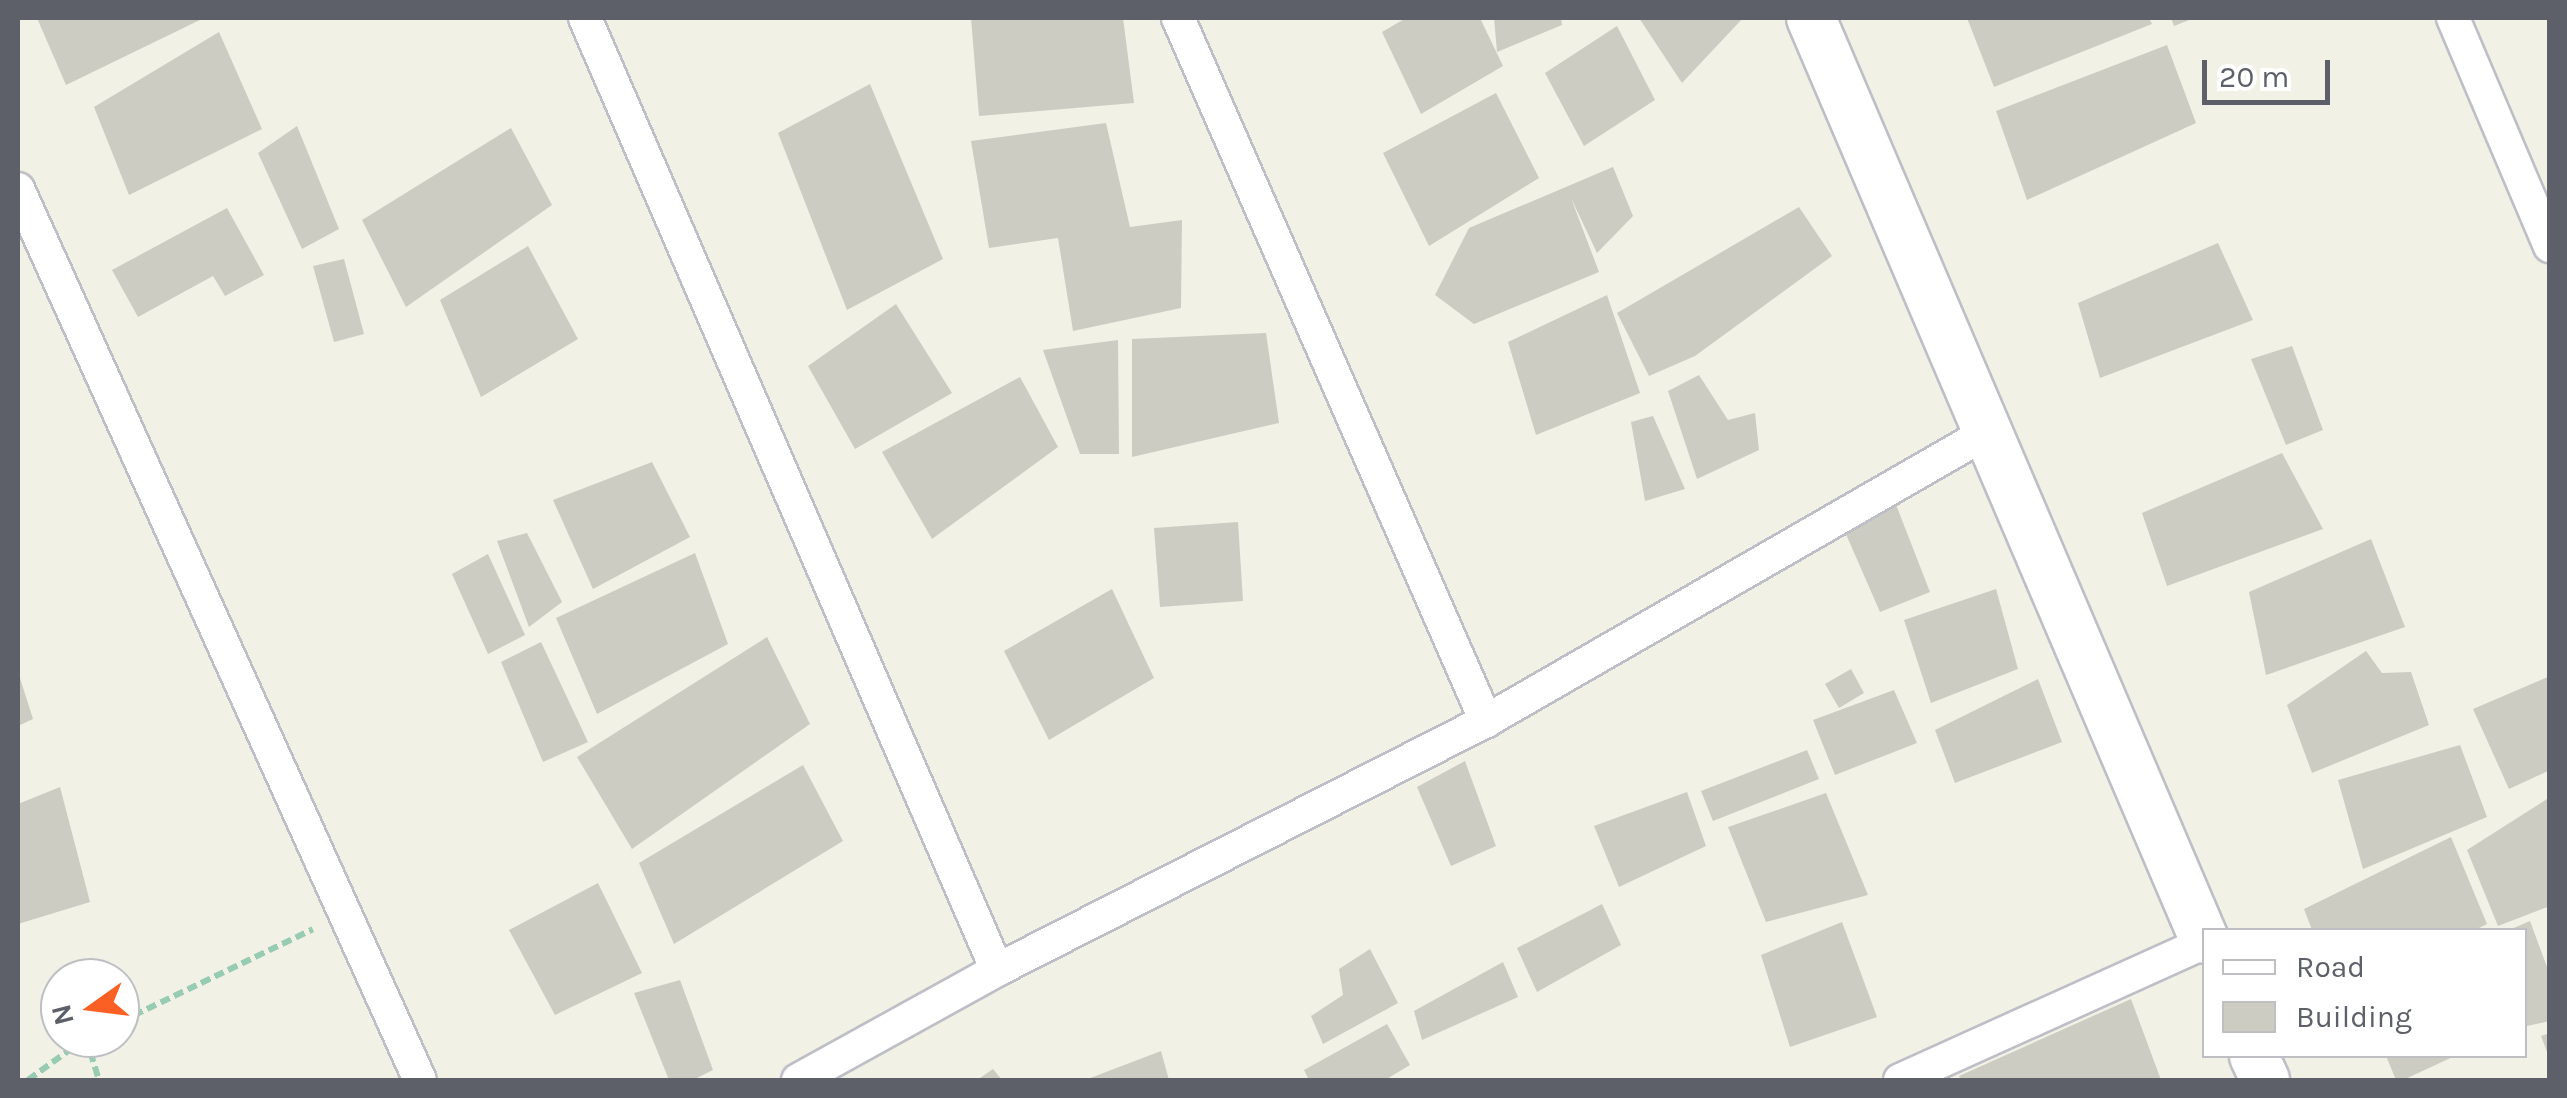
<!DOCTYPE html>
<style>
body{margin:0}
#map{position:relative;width:2567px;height:1098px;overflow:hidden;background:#f1f1e6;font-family:Karla,sans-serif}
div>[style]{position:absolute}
.building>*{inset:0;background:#ccccc3}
.path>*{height:6px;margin-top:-3px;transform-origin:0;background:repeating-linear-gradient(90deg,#98ccb2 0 10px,transparent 0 15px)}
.roads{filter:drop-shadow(2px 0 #bebec6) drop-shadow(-2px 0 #bebec6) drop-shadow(0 2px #bebec6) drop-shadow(0 -2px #bebec6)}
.street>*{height:32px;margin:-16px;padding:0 16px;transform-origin:16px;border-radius:16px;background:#fff}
.secondary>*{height:48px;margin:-24px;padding:0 24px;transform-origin:24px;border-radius:24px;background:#fff}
span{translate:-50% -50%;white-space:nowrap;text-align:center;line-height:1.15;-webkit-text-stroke:8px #fff;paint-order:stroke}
.frame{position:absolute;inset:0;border:20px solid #5d6068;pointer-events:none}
.legend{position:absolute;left:2202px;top:928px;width:325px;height:130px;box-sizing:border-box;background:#fff;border:2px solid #bebfc3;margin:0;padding:12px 18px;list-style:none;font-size:30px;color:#5d6068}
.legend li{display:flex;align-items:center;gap:20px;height:50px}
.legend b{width:50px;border:2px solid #bebfc3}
.north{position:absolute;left:40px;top:958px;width:100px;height:100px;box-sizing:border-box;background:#fff;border:2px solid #bebfc3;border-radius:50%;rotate:256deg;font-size:28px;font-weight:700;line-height:40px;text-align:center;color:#5d6068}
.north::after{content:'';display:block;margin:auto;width:35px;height:45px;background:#fa6023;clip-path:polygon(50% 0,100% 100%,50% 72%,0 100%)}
.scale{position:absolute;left:2202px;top:60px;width:128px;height:45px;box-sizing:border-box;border:5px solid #5d6068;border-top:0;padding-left:12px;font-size:30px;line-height:35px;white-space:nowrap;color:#5d6068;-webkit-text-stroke:8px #fff;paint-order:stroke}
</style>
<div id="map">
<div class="building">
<div style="clip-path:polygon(37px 18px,204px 18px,66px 85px)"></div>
<div style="clip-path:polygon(971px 18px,1123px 18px,1134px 103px,979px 116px)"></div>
<div style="clip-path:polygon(1406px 18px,1480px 18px,1503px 66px,1421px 114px,1382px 32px)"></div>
<div style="clip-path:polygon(1494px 18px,1561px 18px,1562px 25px,1497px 52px)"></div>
<div style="clip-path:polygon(1639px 18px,1743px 18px,1682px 83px)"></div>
<div style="clip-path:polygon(1967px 18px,2149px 18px,2152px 24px,1994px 87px)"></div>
<div style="clip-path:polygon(2171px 18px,2194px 18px,2174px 26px)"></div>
<div style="clip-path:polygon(1617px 26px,1655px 100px,1584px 146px,1545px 73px)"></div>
<div style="clip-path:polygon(219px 32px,262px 129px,129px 195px,94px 107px)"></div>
<div style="clip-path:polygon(2167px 45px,2196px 123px,2027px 200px,1996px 111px)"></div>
<div style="clip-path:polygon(870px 84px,943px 259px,847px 310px,778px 133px)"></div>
<div style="clip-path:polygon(1496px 93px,1539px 178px,1429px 246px,1383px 153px)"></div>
<div style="clip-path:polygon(1106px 123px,1130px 227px,1182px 220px,1181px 308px,1073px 331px,1058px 238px,989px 248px,971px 141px)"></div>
<div style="clip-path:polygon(297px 126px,339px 229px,302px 249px,258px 153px)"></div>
<div style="clip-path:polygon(511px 128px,552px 205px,406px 307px,362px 220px)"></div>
<div style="clip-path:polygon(1613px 167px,1633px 216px,1597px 253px,1571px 198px,1599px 272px,1474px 324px,1435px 295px,1469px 228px)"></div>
<div style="clip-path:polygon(1799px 207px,1832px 256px,1695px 356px,1649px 376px,1617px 313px)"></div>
<div style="clip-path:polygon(227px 208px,264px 275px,225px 296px,213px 276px,138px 317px,112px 270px)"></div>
<div style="clip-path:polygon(2218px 243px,2253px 320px,2100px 378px,2078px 303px)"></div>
<div style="clip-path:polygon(528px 246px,578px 339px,481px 397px,440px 300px)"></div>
<div style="clip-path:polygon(344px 259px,364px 334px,334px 342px,313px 266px)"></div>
<div style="clip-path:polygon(1607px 295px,1640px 393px,1536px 435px,1508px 342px)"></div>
<div style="clip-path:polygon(896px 304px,952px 393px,855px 449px,808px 366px)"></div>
<div style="clip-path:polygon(1266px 333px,1279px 423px,1132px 457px,1132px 339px)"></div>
<div style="clip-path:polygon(1118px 340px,1119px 454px,1080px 454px,1043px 350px)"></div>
<div style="clip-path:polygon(2292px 346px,2323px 430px,2286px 445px,2251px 359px)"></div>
<div style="clip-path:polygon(1699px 375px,1728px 420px,1755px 413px,1759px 450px,1697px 479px,1668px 391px)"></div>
<div style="clip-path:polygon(1020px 377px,1058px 447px,932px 539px,882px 452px)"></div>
<div style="clip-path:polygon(1653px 416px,1685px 489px,1645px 501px,1631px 422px)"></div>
<div style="clip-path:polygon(2282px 453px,2323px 529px,2167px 586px,2142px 513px)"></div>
<div style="clip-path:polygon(652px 462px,690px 537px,593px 589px,553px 500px)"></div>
<div style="clip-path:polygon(1895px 502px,1930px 592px,1880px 612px,1845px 532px)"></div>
<div style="clip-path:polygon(1238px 522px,1243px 601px,1160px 607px,1154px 528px)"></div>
<div style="clip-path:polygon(527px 533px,562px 602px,529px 627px,497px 541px)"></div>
<div style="clip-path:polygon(2371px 539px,2405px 627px,2266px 675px,2249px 592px)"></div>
<div style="clip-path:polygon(695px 553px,728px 644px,597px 714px,556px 618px)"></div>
<div style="clip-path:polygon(488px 554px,525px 635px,488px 654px,452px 574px)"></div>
<div style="clip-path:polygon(1112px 589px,1154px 678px,1049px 740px,1004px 651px)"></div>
<div style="clip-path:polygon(1996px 589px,2018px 669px,1931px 703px,1904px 620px)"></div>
<div style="clip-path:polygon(767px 637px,810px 724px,632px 849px,577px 757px)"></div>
<div style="clip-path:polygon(541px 642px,588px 742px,543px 762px,501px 662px)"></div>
<div style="clip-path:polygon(2366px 651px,2382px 673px,2411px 672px,2429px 725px,2312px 773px,2287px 705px)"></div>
<div style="clip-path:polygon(1851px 669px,1864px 693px,1839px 708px,1825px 684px)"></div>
<div style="clip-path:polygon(18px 672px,33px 719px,18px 726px)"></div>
<div style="clip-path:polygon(2550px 676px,2550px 770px,2509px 789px,2473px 709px)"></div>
<div style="clip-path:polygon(2038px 679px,2062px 742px,1955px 783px,1935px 730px)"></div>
<div style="clip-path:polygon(1894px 690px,1917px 743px,1835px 775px,1813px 720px)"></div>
<div style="clip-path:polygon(2460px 745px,2487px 817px,2363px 869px,2338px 780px)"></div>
<div style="clip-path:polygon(1807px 750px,1819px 779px,1713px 821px,1701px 791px)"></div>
<div style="clip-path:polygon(1465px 761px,1496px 846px,1451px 866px,1417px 787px)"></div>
<div style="clip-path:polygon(803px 765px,843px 841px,674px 944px,639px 863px)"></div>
<div style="clip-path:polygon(60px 787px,90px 902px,18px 924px,18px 804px)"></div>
<div style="clip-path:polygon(1687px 792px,1706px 846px,1619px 887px,1594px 826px)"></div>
<div style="clip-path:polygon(1826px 793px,1868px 895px,1766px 922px,1728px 827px)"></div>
<div style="clip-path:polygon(2547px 799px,2550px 906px,2498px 926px,2467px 850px)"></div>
<div style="clip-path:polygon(2451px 837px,2487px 924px,2475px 930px,2312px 930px,2304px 909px)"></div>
<div style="clip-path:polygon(598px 883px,642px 973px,555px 1015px,509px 930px)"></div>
<div style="clip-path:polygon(1602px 904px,1621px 945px,1537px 992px,1517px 948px)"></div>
<div style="clip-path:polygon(2530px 921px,2550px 975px,2550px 1021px,2527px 1026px,2524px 930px,2509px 930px)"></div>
<div style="clip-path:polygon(1842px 922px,1877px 1017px,1790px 1047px,1761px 955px)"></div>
<div style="clip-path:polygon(1370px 949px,1398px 1003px,1323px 1044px,1311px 1016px,1343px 995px,1339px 969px)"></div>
<div style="clip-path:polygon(1503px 962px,1518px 997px,1422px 1040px,1414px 1011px)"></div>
<div style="clip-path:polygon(680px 980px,713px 1070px,693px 1080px,669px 1080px,634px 993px)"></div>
<div style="clip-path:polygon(2131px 999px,2161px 1080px,1961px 1080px,1959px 1076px)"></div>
<div style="clip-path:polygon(1387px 1024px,1410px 1065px,1385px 1080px,1309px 1080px,1304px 1070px)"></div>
<div style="clip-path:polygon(2550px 1033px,2550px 1057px,2549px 1057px,2541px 1036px)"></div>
<div style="clip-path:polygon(1161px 1051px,1169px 1080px,1085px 1080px)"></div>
<div style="clip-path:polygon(2386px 1056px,2455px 1056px,2403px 1080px,2396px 1080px)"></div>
<div style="clip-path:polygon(993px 1069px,1002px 1080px,977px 1080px)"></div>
</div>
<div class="path">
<div style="left:120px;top:1022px;width:214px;rotate:-25.7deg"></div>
<div style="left:28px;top:1080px;width:72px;rotate:-35.9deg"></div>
<div style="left:86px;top:1038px;width:44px;rotate:72.8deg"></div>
</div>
<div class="roads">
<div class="street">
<div style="left:585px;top:18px;width:1037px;rotate:66.6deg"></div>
<div style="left:1178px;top:18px;width:768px;rotate:66.34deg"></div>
<div style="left:2453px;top:18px;width:248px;rotate:67deg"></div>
<div style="left:18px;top:189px;width:977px;rotate:65.72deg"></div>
<div style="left:798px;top:1080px;width:227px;rotate:-28.9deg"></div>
<div style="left:997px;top:970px;width:549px;rotate:-26.99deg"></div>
<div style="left:1486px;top:721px;width:579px;rotate:-29.93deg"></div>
<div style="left:1900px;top:1080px;width:333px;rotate:-24.3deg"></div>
</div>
<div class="secondary">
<div style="left:1811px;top:18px;width:1001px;rotate:66.89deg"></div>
<div style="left:2254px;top:1056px;width:26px;rotate:65deg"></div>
</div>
</div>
<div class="frame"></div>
<ul class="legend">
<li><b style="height:12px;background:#fff"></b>Road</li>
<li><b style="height:28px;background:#ccccc3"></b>Building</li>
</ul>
<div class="north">N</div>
<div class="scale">20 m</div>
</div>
